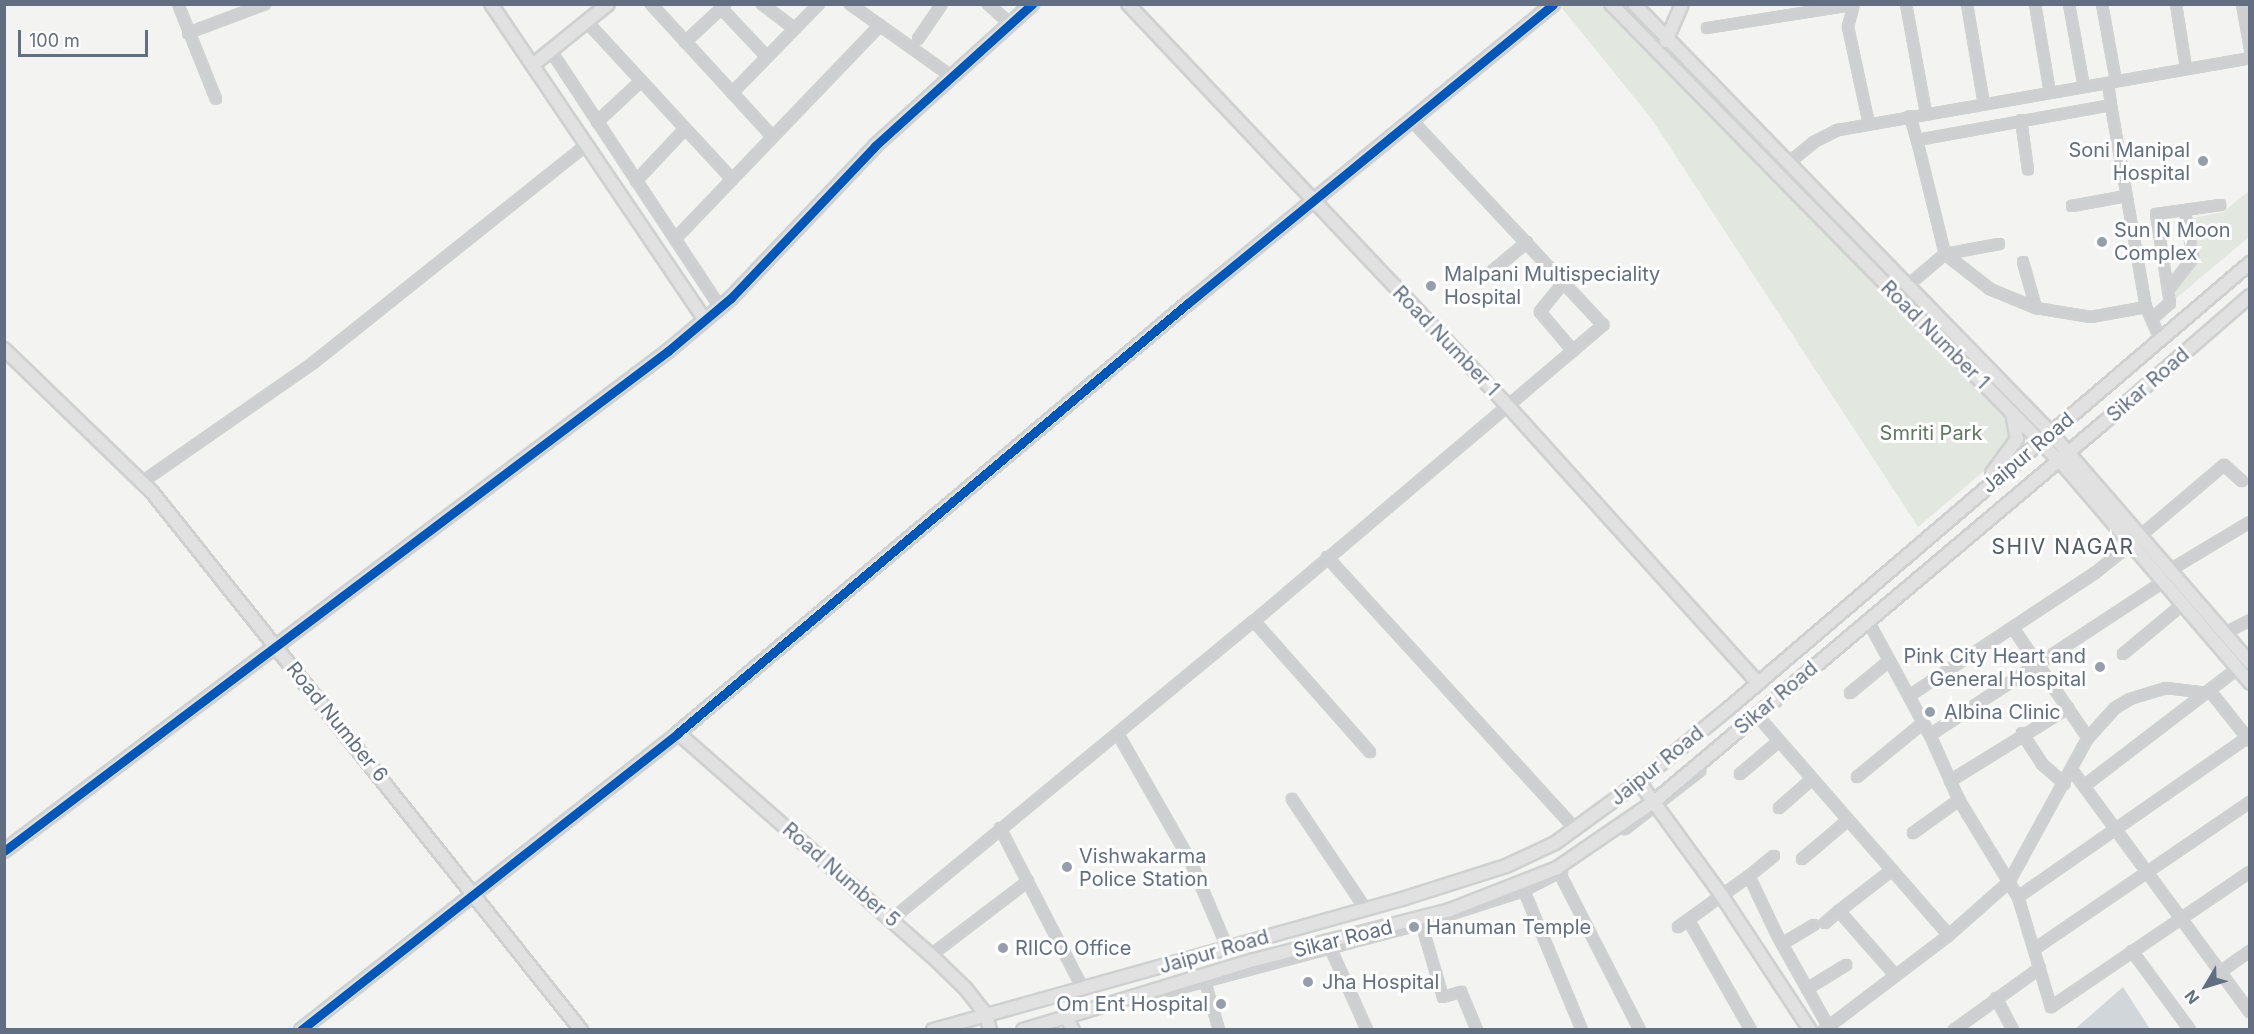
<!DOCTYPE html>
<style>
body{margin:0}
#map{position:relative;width:2254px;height:1034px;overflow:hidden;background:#f3f4f1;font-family:Inter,sans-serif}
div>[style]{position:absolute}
.green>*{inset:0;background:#e2e7df}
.water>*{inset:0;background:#d1d6da}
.roads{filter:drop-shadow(2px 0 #cfd1d1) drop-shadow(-2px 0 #cfd1d1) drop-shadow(0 2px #cfd1d1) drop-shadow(0 -2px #cfd1d1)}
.street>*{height:8px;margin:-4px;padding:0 4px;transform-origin:4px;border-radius:4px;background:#cecfd0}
.secondary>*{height:12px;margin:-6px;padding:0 6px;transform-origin:6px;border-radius:6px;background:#e1e1e2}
.primary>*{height:12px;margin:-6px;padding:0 6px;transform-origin:6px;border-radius:6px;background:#e1e1e2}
.cycleway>*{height:9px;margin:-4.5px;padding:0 4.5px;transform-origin:4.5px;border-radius:4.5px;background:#0057b8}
.dots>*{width:16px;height:16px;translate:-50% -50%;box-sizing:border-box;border:3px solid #fff;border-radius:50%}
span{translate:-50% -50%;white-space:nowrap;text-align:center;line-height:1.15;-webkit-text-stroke:6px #fff;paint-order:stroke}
.poi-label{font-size:20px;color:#626f83}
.right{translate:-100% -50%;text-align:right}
.left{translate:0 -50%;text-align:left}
.street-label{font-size:20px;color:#626f83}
.park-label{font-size:20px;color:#627961}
.neighbourhood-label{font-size:21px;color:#515a67;letter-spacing:1.5px}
.frame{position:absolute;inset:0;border:6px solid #626f83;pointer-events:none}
.north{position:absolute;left:2176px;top:956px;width:60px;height:60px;-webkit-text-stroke:4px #fff;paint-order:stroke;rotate:232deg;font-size:16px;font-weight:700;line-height:24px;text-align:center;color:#626f83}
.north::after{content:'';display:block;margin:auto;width:21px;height:27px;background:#626f83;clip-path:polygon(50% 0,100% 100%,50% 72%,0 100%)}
.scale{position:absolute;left:18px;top:30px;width:130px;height:27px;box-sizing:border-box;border:3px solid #626f83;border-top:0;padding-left:8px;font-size:18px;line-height:21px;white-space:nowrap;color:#626f83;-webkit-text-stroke:4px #fff;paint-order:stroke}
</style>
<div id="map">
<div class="green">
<div style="clip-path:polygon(1565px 5px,1599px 5px,1607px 10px,2015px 428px,2003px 455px,1918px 527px,1651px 118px,1561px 7px)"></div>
<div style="clip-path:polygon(2249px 191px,2249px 237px,2174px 300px,2172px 292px,2197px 258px,2189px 219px,2223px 212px)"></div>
</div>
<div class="water">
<div style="clip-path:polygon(2123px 987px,2150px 1029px,2075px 1029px)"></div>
</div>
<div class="roads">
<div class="street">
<div style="left:178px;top:4px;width:102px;rotate:68.2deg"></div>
<div style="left:651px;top:4px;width:180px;rotate:47.5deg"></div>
<div style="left:762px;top:4px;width:41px;rotate:37.1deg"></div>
<div style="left:850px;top:4px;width:124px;rotate:35.5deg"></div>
<div style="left:988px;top:4px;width:30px;rotate:42deg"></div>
<div style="left:1854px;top:4px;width:24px;rotate:105deg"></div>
<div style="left:1848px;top:27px;width:99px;rotate:77.8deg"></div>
<div style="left:1906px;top:4px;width:111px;rotate:79.6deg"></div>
<div style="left:1967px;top:4px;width:101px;rotate:80.4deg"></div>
<div style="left:2035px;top:4px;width:90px;rotate:80.4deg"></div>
<div style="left:2069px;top:4px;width:84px;rotate:79.8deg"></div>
<div style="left:2102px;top:4px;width:78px;rotate:79.7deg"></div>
<div style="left:2176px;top:4px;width:65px;rotate:81.1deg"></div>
<div style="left:2242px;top:4px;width:46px;rotate:79.9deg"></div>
<div style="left:721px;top:8px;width:67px;rotate:46.8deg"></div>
<div style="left:587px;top:22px;width:214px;rotate:47.3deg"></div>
<div style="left:1707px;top:28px;width:147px;rotate:-9deg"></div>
<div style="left:188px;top:33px;width:82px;rotate:-20.6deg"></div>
<div style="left:918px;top:39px;width:42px;rotate:-55.6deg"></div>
<div style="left:685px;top:42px;width:54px;rotate:-42.8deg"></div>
<div style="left:551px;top:51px;width:307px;rotate:56.6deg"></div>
<div style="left:2108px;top:83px;width:22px;rotate:82deg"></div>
<div style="left:732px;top:93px;width:124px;rotate:-45.7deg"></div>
<div style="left:1910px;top:116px;width:25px;rotate:74deg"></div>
<div style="left:2021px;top:120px;width:50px;rotate:82deg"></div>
<div style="left:597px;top:122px;width:60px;rotate:-43deg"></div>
<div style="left:1776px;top:173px;width:49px;rotate:-39.2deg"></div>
<div style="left:1814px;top:142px;width:27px;rotate:-27deg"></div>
<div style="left:1838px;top:130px;width:418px;rotate:-9.9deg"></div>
<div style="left:636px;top:181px;width:71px;rotate:-46.7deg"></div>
<div style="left:2072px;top:206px;width:55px;rotate:-10.5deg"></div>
<div style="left:675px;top:239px;width:296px;rotate:-46.2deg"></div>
<div style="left:1945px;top:254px;width:55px;rotate:-10.5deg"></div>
<div style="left:2023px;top:262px;width:48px;rotate:74.2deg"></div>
<div style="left:1484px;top:278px;width:56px;rotate:-39.9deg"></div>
<div style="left:1564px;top:282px;width:38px;rotate:129deg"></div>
<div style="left:1540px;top:312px;width:51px;rotate:49.8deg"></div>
<div style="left:1907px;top:286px;width:50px;rotate:-40.1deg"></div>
<div style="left:1945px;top:254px;width:117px;rotate:-103.8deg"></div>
<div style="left:1917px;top:140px;width:197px;rotate:-10.2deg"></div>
<div style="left:2111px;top:105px;width:205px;rotate:80.2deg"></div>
<div style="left:2146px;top:307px;width:56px;rotate:169.7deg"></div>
<div style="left:2091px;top:317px;width:56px;rotate:-170.7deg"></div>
<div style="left:2036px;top:308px;width:50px;rotate:-157.6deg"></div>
<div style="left:1990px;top:289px;width:57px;rotate:-142.1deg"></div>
<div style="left:2168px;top:290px;width:41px;rotate:-52deg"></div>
<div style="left:2193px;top:258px;width:48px;rotate:-99.7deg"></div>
<div style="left:2146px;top:307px;width:36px;rotate:66deg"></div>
<div style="left:2152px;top:319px;width:24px;rotate:-42deg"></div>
<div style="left:2170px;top:303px;width:90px;rotate:-98.9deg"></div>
<div style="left:2156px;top:214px;width:65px;rotate:-8deg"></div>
<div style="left:142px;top:482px;width:208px;rotate:-34.8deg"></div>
<div style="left:313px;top:363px;width:349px;rotate:-38.6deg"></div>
<div style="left:2140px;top:536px;width:110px;rotate:-40.2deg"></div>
<div style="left:2224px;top:465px;width:24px;rotate:42deg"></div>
<div style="left:1327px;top:557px;width:369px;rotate:47.6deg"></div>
<div style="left:2170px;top:570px;width:93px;rotate:-31deg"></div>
<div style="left:1254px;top:621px;width:175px;rotate:48.5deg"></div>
<div style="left:1868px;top:621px;width:130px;rotate:61.5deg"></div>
<div style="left:1930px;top:735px;width:71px;rotate:66deg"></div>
<div style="left:1959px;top:800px;width:114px;rotate:58.7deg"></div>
<div style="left:2018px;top:897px;width:115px;rotate:73.3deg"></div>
<div style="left:2051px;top:1007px;width:240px;rotate:-34.2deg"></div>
<div style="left:2013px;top:628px;width:133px;rotate:55.7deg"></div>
<div style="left:2225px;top:633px;width:28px;rotate:-27deg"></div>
<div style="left:2123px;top:654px;width:78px;rotate:-39.8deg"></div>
<div style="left:2210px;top:691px;width:63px;rotate:51.5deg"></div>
<div style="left:1850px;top:693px;width:50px;rotate:-39.4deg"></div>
<div style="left:1909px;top:696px;width:223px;rotate:-33.5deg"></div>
<div style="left:2095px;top:573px;width:46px;rotate:-38.9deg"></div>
<div style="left:1756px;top:714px;width:293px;rotate:48.9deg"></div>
<div style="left:2022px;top:733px;width:37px;rotate:57deg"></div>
<div style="left:2042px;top:764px;width:30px;rotate:41deg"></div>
<div style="left:1118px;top:734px;width:145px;rotate:60.3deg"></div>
<div style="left:1190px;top:860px;width:97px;rotate:66.9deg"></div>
<div style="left:1930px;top:735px;width:279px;rotate:-33.3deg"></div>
<div style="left:2072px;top:770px;width:300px;rotate:53.7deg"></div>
<div style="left:1740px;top:774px;width:51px;rotate:-40.2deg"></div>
<div style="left:1857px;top:777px;width:85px;rotate:-39.3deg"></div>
<div style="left:1950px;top:781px;width:139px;rotate:-31.7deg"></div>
<div style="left:2084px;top:786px;width:198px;rotate:-37.4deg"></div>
<div style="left:1292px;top:799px;width:131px;rotate:56.2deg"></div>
<div style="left:1779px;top:808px;width:44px;rotate:-41.3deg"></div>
<div style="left:1000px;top:828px;width:181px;rotate:62.7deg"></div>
<div style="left:1625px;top:829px;width:95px;rotate:-37.7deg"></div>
<div style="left:1913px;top:833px;width:57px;rotate:-35.7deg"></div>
<div style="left:1802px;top:859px;width:60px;rotate:-40.3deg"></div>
<div style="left:1558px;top:870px;width:180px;rotate:62.9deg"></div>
<div style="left:1892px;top:870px;width:67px;rotate:142.3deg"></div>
<div style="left:1839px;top:911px;width:85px;rotate:48.8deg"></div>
<div style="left:1749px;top:876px;width:32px;rotate:-39deg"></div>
<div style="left:1522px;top:886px;width:156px;rotate:67.4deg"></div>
<div style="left:2018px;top:897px;width:282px;rotate:-34.8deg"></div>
<div style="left:892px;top:919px;width:469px;rotate:-39.5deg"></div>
<div style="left:1254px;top:621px;width:458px;rotate:-40.3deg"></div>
<div style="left:1603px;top:325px;width:281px;rotate:-133.1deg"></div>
<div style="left:1689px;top:921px;width:125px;rotate:60.4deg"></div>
<div style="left:1421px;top:922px;width:78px;rotate:73.7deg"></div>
<div style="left:1443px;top:997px;width:19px;rotate:-16deg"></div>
<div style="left:1461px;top:992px;width:41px;rotate:67.2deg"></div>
<div style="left:1825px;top:923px;width:18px;rotate:-41deg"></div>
<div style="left:1678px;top:927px;width:87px;rotate:-35.7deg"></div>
<div style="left:1749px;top:876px;width:65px;rotate:64.6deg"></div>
<div style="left:1777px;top:935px;width:104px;rotate:60.7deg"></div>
<div style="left:1782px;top:944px;width:37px;rotate:-31deg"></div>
<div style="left:1329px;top:945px;width:93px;rotate:65.9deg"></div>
<div style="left:2036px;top:948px;width:259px;rotate:-34.3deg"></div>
<div style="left:2132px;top:951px;width:98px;rotate:53.7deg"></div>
<div style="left:931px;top:955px;width:122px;rotate:-37.3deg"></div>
<div style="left:2220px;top:972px;width:37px;rotate:-35deg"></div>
<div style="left:1204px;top:978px;width:54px;rotate:73.9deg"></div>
<div style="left:1807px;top:989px;width:46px;rotate:-31.6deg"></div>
<div style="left:1170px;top:991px;width:260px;rotate:-14.9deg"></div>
<div style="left:1421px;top:924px;width:107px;rotate:-17.9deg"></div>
<div style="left:1523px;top:891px;width:44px;rotate:-27.1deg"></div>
<div style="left:1996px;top:998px;width:36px;rotate:62deg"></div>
<div style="left:1824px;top:1030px;width:157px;rotate:-37.2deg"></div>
<div style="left:1949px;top:935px;width:80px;rotate:-41.5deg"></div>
<div style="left:2009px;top:882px;width:164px;rotate:-61.3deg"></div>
<div style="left:2088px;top:738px;width:40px;rotate:-48deg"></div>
<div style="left:2115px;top:708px;width:17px;rotate:-31deg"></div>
<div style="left:2130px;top:699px;width:38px;rotate:-17deg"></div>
<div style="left:2166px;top:688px;width:42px;rotate:6.8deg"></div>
<div style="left:1954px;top:1030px;width:106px;rotate:-35.8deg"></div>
</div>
<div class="secondary">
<div style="left:491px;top:4px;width:380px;rotate:55.9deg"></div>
<div style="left:1128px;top:4px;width:552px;rotate:46.62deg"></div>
<div style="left:1507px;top:405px;width:375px;rotate:47.9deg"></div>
<div style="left:1611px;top:4px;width:650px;rotate:45.56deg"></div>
<div style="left:2066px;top:468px;width:283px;rotate:49.4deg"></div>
<div style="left:1634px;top:4px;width:598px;rotate:45.81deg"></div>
<div style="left:2051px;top:433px;width:304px;rotate:49.1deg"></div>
<div style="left:1666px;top:41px;width:40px;rotate:-66.6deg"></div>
<div style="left:534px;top:64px;width:95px;rotate:-39deg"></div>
<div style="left:4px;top:349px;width:206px;rotate:44deg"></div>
<div style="left:152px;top:492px;width:688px;rotate:51.43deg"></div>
<div style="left:678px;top:733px;width:337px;rotate:41.3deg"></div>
<div style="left:931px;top:955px;width:49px;rotate:44.2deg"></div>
<div style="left:966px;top:989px;width:33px;rotate:52deg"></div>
<div style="left:986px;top:1015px;width:16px;rotate:75deg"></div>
<div style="left:1639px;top:782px;width:141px;rotate:53.9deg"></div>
<div style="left:1722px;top:896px;width:160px;rotate:56.7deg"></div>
<div style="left:4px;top:851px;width:831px;rotate:-36.98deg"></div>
<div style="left:668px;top:351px;width:82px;rotate:-40.1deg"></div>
<div style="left:731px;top:298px;width:209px;rotate:-46.5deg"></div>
<div style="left:875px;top:146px;width:212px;rotate:-42.1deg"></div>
<div style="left:1066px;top:1017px;width:15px;rotate:62deg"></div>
<div style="left:301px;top:1030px;width:480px;rotate:-38.2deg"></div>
<div style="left:678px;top:733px;width:666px;rotate:-40.13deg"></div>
<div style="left:1187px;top:304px;width:473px;rotate:-39.3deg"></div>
</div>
<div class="primary">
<div style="left:1992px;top:483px;width:10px;rotate:-90deg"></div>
<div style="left:1992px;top:473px;width:42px;rotate:-53.7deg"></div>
<div style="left:2017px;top:439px;width:26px;rotate:-101deg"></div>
<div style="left:933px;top:1030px;width:487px;rotate:-15.6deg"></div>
<div style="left:1402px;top:899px;width:109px;rotate:-17.6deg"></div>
<div style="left:1506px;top:866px;width:54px;rotate:-25.1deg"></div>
<div style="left:1555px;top:843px;width:104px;rotate:-36deg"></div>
<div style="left:1639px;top:782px;width:115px;rotate:-39.4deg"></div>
<div style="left:1728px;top:709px;width:687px;rotate:-40.51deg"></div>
<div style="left:1023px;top:1030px;width:241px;rotate:-16.9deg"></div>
<div style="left:1254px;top:960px;width:202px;rotate:-14.3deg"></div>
<div style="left:1450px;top:910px;width:115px;rotate:-21.4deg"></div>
<div style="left:1557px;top:868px;width:119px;rotate:-34.4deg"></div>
<div style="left:1655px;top:801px;width:585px;rotate:-40.14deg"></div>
<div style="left:2102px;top:424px;width:196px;rotate:-40.9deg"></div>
</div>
</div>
<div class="cycleway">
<div style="left:4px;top:851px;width:831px;rotate:-36.98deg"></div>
<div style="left:668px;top:351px;width:82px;rotate:-40.1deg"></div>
<div style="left:731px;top:298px;width:209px;rotate:-46.5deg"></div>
<div style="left:875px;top:146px;width:212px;rotate:-42.1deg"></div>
<div style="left:301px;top:1030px;width:480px;rotate:-38.2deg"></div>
<div style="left:678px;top:733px;width:666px;rotate:-40.13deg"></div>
<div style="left:1187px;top:304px;width:473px;rotate:-39.3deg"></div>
</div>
<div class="dots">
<div style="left:2203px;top:161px;background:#959eaa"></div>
<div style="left:2102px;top:242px;background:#959eaa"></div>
<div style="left:1431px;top:286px;background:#959eaa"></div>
<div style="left:2100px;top:667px;background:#959eaa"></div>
<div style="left:1930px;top:712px;background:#959eaa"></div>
<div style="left:1067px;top:867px;background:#959eaa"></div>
<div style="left:1414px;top:927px;background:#959eaa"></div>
<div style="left:1003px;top:948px;background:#959eaa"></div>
<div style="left:1308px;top:982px;background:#959eaa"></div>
<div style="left:1221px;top:1004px;background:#959eaa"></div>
</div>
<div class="poi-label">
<span class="right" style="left:2190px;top:162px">Soni Manipal<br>Hospital</span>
<span class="left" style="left:2114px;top:242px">Sun N Moon<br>Complex</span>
<span class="left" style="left:1444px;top:286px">Malpani Multispeciality<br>Hospital</span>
<span class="right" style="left:2086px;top:668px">Pink City Heart and<br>General Hospital</span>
<span class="left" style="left:1944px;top:712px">Albina Clinic</span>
<span class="left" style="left:1079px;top:868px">Vishwakarma<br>Police Station</span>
<span class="left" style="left:1426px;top:927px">Hanuman Temple</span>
<span class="left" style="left:1015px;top:948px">RIICO Office</span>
<span class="left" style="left:1322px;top:982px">Jha Hospital</span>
<span class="right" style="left:1208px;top:1004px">Om Ent Hospital</span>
</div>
<div class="street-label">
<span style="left:1935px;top:335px;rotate:45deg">Road Number 1</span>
<span style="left:1446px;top:341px;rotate:46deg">Road Number 1</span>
<span style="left:2148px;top:385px;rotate:-41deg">Sikar Road</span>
<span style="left:2028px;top:453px;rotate:-40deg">Jaipur Road</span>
<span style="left:1776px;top:698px;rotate:-40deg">Sikar Road</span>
<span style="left:337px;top:722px;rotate:51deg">Road Number 6</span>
<span style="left:1657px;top:766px;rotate:-39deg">Jaipur Road</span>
<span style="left:841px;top:875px;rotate:41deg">Road Number 5</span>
<span style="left:1343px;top:939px;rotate:-14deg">Sikar Road</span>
<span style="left:1214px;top:952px;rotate:-16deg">Jaipur Road</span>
</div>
<div class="park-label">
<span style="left:1931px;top:433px">Smriti Park</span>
</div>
<div class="neighbourhood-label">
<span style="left:2063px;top:547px">SHIV NAGAR</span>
</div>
<div class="frame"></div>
<div class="north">N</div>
<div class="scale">100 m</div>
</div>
